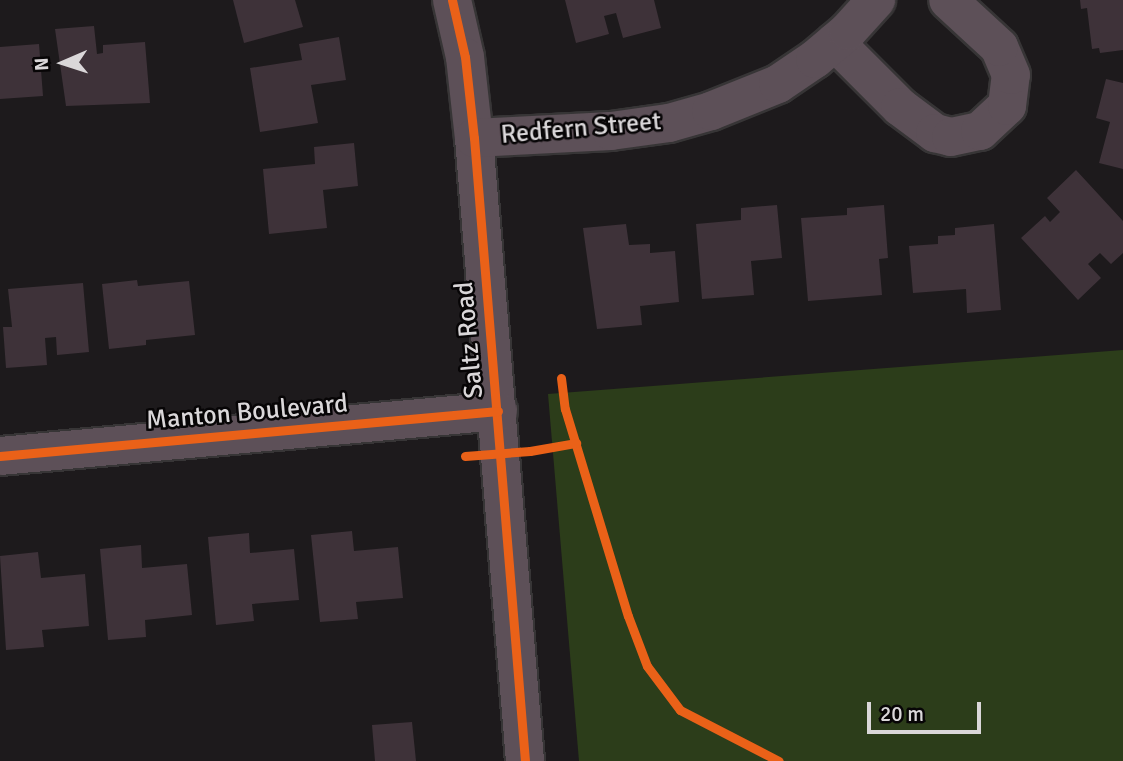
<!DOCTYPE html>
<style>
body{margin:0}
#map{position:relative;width:1123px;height:761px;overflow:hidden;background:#1d1a1c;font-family:Signika,sans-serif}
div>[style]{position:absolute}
.green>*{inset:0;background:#2c3d1a}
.building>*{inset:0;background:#3e3239}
.roads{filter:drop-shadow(2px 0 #373536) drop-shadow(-2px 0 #373536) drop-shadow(0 2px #373536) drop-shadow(0 -2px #373536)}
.minor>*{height:38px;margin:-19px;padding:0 19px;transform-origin:19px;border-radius:19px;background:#5d5058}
.cycleway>*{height:9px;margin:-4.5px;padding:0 4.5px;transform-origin:4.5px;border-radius:4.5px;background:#ea6118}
span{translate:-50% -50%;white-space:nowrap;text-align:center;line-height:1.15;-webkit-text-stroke:5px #070506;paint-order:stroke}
.street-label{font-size:26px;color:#dad7d9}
.north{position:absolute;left:28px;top:28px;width:70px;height:70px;-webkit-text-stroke:5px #070506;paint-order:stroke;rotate:267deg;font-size:19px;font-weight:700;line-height:28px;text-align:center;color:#dad7d9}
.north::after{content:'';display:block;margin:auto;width:24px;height:32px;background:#dad7d9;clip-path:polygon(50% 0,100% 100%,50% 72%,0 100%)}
.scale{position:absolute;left:867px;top:702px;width:114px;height:32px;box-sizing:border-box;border:4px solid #dad7d9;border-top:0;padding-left:9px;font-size:21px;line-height:24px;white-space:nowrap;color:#dad7d9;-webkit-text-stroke:5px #070506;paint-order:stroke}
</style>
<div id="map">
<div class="green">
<div style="clip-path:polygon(1123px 350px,1123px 761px,579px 761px,548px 394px)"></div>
</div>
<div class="building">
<div style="clip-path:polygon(233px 0,295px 0,303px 27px,244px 43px)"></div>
<div style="clip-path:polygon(565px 0,654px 0,661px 28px,623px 38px,616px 13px,604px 16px,609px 34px,576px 43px)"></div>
<div style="clip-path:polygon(1080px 0,1123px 0,1123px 50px,1100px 53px,1099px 48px,1092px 49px,1087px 8px,1081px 9px)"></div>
<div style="clip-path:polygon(94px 26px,97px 54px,103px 53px,103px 45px,145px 42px,150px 103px,66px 106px,55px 29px)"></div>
<div style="clip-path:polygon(339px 37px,346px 80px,311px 85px,318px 123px,260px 132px,250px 68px,302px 60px,299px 44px)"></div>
<div style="clip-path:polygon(39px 44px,43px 96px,0 99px,0 47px)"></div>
<div style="clip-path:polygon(1106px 79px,1123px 83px,1123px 169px,1099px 163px,1110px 122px,1096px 118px)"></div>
<div style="clip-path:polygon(354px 143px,358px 186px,323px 190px,327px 228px,269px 234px,263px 169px,315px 164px,314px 147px)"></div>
<div style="clip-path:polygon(1076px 170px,1123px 221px,1123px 253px,1111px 264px,1100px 253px,1088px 264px,1101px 278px,1078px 300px,1021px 238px,1045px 216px,1050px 222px,1060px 212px,1047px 198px)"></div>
<div style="clip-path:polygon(777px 205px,782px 258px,751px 261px,754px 295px,702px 299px,696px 224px,741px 220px,741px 208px)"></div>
<div style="clip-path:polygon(884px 205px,888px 258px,879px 259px,882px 295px,808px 301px,801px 218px,847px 215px,847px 208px)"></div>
<div style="clip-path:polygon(626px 224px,629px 245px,650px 244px,650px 253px,675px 251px,679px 302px,640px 306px,642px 325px,597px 329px,583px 228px)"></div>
<div style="clip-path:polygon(994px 224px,1001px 310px,967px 313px,966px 289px,913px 293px,909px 246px,938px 244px,938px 236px,955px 235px,955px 228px)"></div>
<div style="clip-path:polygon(137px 280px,138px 286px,189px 281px,195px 335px,146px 340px,146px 345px,109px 349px,102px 284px)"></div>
<div style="clip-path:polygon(83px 283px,89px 352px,57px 355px,56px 337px,45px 338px,47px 365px,6px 368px,3px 327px,12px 327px,8px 289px)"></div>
<div style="clip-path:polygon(352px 531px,354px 551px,398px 547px,403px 598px,356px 602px,358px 619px,320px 622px,311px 535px)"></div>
<div style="clip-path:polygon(249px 533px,250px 553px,294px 549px,299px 600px,252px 604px,254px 621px,216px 625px,208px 537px)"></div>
<div style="clip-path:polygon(141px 545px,142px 568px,187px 564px,192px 615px,145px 620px,146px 637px,108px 640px,100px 549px)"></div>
<div style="clip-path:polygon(38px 552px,41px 578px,85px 574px,89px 626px,42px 630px,44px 647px,6px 650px,0 556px)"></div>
<div style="clip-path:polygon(412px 722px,416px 761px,375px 761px,372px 725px)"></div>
</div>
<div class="roads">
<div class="minor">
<div style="left:452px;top:0;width:58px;rotate:77.2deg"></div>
<div style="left:465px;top:57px;width:81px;rotate:83.7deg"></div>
<div style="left:474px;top:138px;width:625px;rotate:85.32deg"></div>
<div style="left:835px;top:42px;width:92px;rotate:45deg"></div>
<div style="left:900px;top:107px;width:44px;rotate:36.6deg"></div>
<div style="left:935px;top:133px;width:16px;rotate:14deg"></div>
<div style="left:951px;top:137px;width:30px;rotate:-12deg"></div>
<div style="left:980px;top:131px;width:37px;rotate:-43deg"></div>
<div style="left:1007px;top:106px;width:31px;rotate:-83deg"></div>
<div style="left:1011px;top:75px;width:30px;rotate:-113deg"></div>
<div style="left:999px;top:47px;width:69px;rotate:-137.3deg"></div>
<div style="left:474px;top:138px;width:137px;rotate:-2.9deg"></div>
<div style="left:611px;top:131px;width:59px;rotate:-7.9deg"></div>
<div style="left:669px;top:123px;width:44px;rotate:-15.9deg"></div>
<div style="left:711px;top:111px;width:72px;rotate:-21.9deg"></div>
<div style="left:778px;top:84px;width:45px;rotate:-34deg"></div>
<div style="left:815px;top:59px;width:43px;rotate:-40.3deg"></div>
<div style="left:848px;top:31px;width:42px;rotate:-47.9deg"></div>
<div style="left:0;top:456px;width:500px;rotate:-5.16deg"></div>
</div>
</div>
<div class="cycleway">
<div style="left:452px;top:0;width:58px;rotate:77.2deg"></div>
<div style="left:465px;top:57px;width:81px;rotate:83.7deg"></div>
<div style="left:474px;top:138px;width:625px;rotate:85.32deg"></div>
<div style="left:561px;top:378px;width:31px;rotate:83deg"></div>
<div style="left:565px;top:409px;width:216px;rotate:73.1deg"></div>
<div style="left:628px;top:616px;width:53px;rotate:69.2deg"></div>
<div style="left:647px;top:666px;width:55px;rotate:53.1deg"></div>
<div style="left:680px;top:710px;width:111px;rotate:27.3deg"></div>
<div style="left:0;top:456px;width:500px;rotate:-5.16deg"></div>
<div style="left:465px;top:456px;width:65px;rotate:-4.4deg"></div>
<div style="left:530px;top:451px;width:47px;rotate:-9.9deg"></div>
</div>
<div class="street-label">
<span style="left:581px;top:129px;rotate:-5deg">Redfern Street</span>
<span style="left:470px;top:340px;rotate:-95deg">Saltz Road</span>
<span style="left:247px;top:413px;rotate:-5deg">Manton Boulevard</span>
</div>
<div class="north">N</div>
<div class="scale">20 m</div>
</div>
